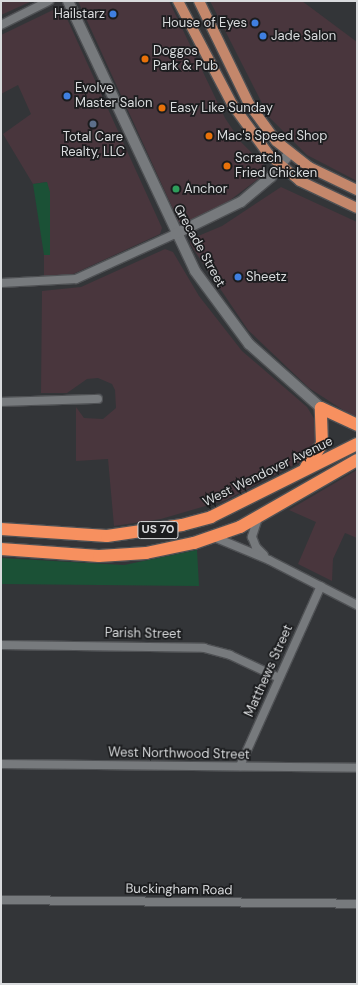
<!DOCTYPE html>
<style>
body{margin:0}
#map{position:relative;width:358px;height:985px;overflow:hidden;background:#333538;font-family:"DM Sans",sans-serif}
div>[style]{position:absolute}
.commercial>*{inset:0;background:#49363d}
.green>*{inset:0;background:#1b5136}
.roads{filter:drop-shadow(1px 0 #4f5154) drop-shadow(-1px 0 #4f5154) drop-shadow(0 1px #4f5154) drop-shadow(0 -1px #4f5154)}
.street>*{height:8px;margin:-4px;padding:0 4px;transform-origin:4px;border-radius:4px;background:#777a7d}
.secondary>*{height:10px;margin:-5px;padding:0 5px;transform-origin:5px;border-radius:5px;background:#777a7d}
.primary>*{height:10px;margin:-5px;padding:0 5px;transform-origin:5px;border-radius:5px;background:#c4876b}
.highway>*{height:12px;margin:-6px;padding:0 6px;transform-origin:6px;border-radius:6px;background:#f7905f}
.dots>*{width:11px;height:11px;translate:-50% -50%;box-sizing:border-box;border:2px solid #1b1c1e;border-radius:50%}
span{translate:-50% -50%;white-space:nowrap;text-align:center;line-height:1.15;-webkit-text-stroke:3.5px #1b1c1e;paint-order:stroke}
.shield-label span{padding:1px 3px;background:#1b1c1e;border:1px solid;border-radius:3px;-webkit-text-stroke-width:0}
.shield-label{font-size:12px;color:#d9dbdd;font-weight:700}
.poi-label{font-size:13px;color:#d9dbdd}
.right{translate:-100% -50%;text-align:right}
.left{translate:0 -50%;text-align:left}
.street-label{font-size:13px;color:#d9dbdd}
.frame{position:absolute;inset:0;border:2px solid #d9dbdd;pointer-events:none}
</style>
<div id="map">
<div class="commercial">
<div style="clip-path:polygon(1px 1px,32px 1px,1px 15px)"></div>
<div style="clip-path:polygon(78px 1px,169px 1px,225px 118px,241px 142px,265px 166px,266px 173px,225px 204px,187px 222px,179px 222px)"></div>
<div style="clip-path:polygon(210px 1px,302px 1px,357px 42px,357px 181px,307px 155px,269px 117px)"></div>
<div style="clip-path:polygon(55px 9px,64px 12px,162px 228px,160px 234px,71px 275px,44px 278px,44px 255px,49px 255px,47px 182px,33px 184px,3px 134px,31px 114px,18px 85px,1px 94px,1px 35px)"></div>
<div style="clip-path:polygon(281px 187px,357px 222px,357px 419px,309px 388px,248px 330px,190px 244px,191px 239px,222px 226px)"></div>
<div style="clip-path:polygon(165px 249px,173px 252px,199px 296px,242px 351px,307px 407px,315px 420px,317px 439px,300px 462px,226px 500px,161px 519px,114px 526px,108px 459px,76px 461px,76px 407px,84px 418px,103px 419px,116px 408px,115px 390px,112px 384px,98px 378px,87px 379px,67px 393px,41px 393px,42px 291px,81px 287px)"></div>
<div style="clip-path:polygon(357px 470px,357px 538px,345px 533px,333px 559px,332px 581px,298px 564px,316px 522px,289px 510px)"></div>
</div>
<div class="green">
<div style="clip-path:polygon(47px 182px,50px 192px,50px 255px,44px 255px,33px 184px)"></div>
<div style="clip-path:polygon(197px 550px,199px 586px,1px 584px,1px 558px,124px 565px)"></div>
</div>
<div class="roads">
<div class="street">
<div style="left:1px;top:25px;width:54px;rotate:-26.6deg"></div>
<div style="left:1px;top:283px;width:75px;rotate:-3.1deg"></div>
<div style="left:76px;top:279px;width:109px;rotate:-24.4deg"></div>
<div style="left:1px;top:402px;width:97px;rotate:-1.8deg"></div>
<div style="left:258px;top:518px;width:20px;rotate:108deg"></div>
<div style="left:252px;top:537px;width:11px;rotate:68deg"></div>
<div style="left:256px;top:547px;width:11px;rotate:45deg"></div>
<div style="left:214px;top:537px;width:60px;rotate:22.7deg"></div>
<div style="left:269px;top:560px;width:99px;rotate:27.1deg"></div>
<div style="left:1px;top:645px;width:203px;rotate:0.8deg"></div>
<div style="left:204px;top:648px;width:27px;rotate:15deg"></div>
<div style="left:230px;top:655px;width:54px;rotate:25.1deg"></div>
<div style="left:1px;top:764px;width:356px;rotate:0.6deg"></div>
<div style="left:240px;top:766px;width:197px;rotate:-65.8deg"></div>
<div style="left:1px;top:900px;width:356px;rotate:0.6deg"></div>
</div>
<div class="secondary">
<div style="left:68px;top:1px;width:298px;rotate:64.8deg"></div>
<div style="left:195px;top:271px;width:91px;rotate:53.5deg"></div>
<div style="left:249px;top:344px;width:96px;rotate:41.6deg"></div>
<div style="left:175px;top:234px;width:73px;rotate:-25.9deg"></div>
<div style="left:241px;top:202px;width:39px;rotate:-40deg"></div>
<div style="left:271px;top:177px;width:31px;rotate:-52deg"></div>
</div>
<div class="primary">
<div style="left:178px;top:1px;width:116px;rotate:62.3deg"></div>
<div style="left:232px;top:104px;width:63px;rotate:54deg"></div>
<div style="left:269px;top:155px;width:40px;rotate:40deg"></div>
<div style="left:300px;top:181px;width:63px;rotate:25.3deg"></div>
<div style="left:199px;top:1px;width:114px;rotate:64.1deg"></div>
<div style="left:249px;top:104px;width:46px;rotate:53.9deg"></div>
<div style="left:276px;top:141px;width:42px;rotate:38.2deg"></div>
<div style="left:309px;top:167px;width:53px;rotate:25.6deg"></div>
</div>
<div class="highway">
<div style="left:321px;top:408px;width:40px;rotate:25deg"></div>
<div style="left:306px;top:467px;width:28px;rotate:-55deg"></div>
<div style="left:322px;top:444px;width:36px;rotate:-92deg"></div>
<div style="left:1px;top:529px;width:106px;rotate:3.8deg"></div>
<div style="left:107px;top:536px;width:76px;rotate:-8.3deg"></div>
<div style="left:182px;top:525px;width:30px;rotate:-15deg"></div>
<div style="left:211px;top:517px;width:163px;rotate:-26.6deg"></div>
<div style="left:1px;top:549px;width:98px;rotate:4.1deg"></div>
<div style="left:99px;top:556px;width:47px;rotate:-3.7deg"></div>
<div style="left:146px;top:553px;width:49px;rotate:-11.8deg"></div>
<div style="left:194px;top:543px;width:49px;rotate:-19.2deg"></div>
<div style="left:240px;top:527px;width:135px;rotate:-29.8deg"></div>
</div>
</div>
<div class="dots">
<div style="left:113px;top:14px;background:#3f7fe0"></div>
<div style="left:255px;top:23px;background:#3f7fe0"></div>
<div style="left:263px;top:36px;background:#3f7fe0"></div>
<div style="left:145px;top:59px;background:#e8710a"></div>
<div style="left:67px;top:96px;background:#3f7fe0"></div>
<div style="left:162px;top:108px;background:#e8710a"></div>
<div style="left:93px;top:124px;background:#5c6f8a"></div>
<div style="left:209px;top:136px;background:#e8710a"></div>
<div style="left:227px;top:166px;background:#e8710a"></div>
<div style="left:176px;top:189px;background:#2e9e5b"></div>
<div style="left:238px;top:277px;background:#3f7fe0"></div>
</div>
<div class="shield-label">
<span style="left:158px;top:530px">US 70</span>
</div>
<div class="poi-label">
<span class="right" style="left:105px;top:14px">Hailstarz</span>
<span class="right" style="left:247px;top:23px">House of Eyes</span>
<span class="left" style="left:271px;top:36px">Jade Salon</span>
<span class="left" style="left:153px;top:59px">Doggos<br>Park &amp; Pub</span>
<span class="left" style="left:75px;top:96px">Evolve<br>Master Salon</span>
<span class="left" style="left:170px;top:108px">Easy Like Sunday</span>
<span class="left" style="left:217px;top:136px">Mac's Speed Shop</span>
<span style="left:93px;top:145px">Total Care<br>Realty, LLC</span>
<span class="left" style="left:235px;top:166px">Scratch<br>Fried Chicken</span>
<span class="left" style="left:184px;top:189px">Anchor</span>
<span class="left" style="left:246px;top:277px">Sheetz</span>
</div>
<div class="street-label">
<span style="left:199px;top:246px;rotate:61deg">Grecade Street</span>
<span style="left:268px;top:472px;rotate:-26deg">West Wendover Avenue</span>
<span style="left:143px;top:634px;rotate:1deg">Parish Street</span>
<span style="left:269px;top:671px;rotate:-66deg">Matthews Street</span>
<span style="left:179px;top:754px;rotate:1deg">West Northwood Street</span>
<span style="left:179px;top:890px;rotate:1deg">Buckingham Road</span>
</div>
<div class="frame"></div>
</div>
